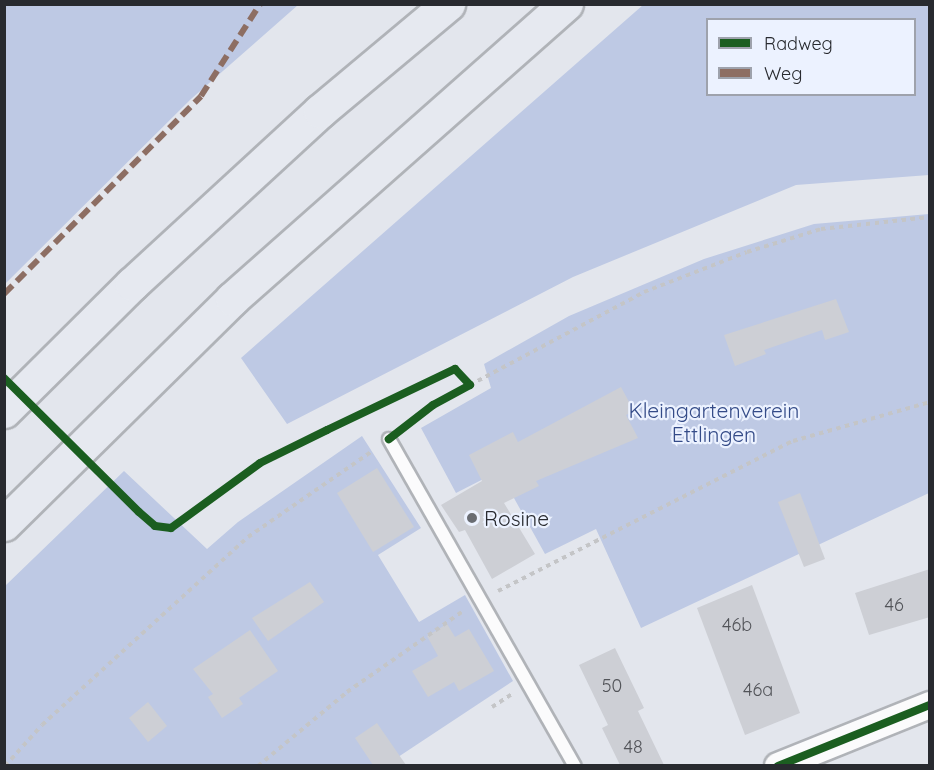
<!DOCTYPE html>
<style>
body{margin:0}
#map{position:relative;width:934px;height:770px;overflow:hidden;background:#e3e6ed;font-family:Quicksand,sans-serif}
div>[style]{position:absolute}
.green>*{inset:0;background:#bec9e4}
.building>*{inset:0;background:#cdcfd5}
.path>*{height:4px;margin-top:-2px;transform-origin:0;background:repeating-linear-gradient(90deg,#c4c5c7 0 4.5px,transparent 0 9px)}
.roads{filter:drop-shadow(2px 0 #b0b3b8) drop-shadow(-2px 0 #b0b3b8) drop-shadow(0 2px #b0b3b8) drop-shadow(0 -2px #b0b3b8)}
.lane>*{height:12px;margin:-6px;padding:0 6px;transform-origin:6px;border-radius:6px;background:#fbfbfc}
.street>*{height:26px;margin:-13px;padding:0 13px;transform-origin:13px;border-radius:13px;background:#fbfbfc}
.highway>*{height:33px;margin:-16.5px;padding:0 16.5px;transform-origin:16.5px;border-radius:16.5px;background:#e6e9f0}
.quiet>*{height:6px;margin-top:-3px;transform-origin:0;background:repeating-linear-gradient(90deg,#8d6e63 0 12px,transparent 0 18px)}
.cycleway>*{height:8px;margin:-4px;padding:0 4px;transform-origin:4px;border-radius:4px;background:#1b5e20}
.dots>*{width:16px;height:16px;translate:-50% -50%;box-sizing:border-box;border:3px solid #ecf2ff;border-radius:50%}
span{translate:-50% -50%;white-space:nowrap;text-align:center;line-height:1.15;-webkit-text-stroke:4.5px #ecf2ff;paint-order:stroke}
.number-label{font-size:18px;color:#525459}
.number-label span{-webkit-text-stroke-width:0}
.park-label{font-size:21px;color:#344b88}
.poi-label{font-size:21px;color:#282a2f}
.left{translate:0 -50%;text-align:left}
.frame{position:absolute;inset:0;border:6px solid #282a2f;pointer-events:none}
.legend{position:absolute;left:706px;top:18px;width:210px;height:78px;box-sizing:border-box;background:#ecf2ff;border:2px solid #9ea2ac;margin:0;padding:8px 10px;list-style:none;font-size:18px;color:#282a2f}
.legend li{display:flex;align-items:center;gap:12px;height:30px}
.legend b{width:30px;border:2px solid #9ea2ac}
</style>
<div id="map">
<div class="green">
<div style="clip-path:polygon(4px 5px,5px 4px,298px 5px,191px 99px,5px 284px)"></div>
<div style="clip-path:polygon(evenodd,643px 5px,929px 5px,929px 175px,796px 185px,573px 277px,287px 424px,241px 358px,643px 5px,708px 20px,914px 20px,914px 94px,708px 94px,708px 20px)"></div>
<div style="clip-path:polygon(929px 214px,929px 493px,641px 628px,596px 529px,545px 554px,499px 471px,456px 493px,421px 428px,491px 388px,484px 364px,569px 316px,704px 259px,814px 224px)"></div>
<div style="clip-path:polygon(362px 436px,421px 528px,378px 555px,419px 622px,465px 595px,513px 681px,386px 765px,5px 766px,5px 586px,124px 471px,207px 549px,238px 522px)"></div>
</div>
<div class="building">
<div style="clip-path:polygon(836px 299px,849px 332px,825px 340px,822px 330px,764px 350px,766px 354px,735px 366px,724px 335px)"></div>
<div style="clip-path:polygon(621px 387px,634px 411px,626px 415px,638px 438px,536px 481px,539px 486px,504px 503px,535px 554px,492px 579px,465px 530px,459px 532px,441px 505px,482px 481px,469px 455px,513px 432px,518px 442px)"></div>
<div style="clip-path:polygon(377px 468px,414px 527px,373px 552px,337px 493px)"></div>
<div style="clip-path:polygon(800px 493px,825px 559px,804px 567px,778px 502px)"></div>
<div style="clip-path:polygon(930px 569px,930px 617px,869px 635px,855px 593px)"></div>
<div style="clip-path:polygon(310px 582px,324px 602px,268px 641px,252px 618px)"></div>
<div style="clip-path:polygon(752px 585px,800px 713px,745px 735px,697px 608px)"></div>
<div style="clip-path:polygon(447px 624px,455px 637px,469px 629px,494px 671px,459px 691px,454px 682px,428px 697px,412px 671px,438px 656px,427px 636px)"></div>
<div style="clip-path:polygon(250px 630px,278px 671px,239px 698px,243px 704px,222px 718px,208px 697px,213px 694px,193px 669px)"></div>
<div style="clip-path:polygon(615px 648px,644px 708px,638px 711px,664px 765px,620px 765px,602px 728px,608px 725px,579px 665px)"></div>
<div style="clip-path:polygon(148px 702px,167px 726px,148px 742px,129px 718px)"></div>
<div style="clip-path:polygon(377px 723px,406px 765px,373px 765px,355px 738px)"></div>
</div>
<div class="path">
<div style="left:470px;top:385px;width:197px;rotate:-28.1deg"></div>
<div style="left:644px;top:292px;width:110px;rotate:-21.2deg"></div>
<div style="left:747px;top:252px;width:77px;rotate:-17.3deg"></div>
<div style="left:821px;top:229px;width:110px;rotate:-6.3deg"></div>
<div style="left:498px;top:591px;width:331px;rotate:-27deg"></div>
<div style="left:793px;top:441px;width:142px;rotate:-15.9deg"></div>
<div style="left:492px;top:707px;width:24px;rotate:-33deg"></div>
<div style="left:5px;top:766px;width:55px;rotate:-47.9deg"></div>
<div style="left:42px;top:725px;width:279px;rotate:-42.4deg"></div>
<div style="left:248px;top:537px;width:151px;rotate:-34.7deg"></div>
<div style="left:258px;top:766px;width:116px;rotate:-39.7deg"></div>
<div style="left:347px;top:692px;width:141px;rotate:-34.9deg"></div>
</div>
<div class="roads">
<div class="lane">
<div style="left:389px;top:439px;width:376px;rotate:60.4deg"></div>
</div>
<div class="street">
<div style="left:778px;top:766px;width:164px;rotate:-21.9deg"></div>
</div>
<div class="highway">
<div style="left:4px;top:411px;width:180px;rotate:-44.8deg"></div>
<div style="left:132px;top:284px;width:255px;rotate:-42.6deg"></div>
<div style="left:320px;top:111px;width:167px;rotate:-39.9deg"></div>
<div style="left:4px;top:524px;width:320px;rotate:-44.6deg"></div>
<div style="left:232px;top:299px;width:446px;rotate:-41.5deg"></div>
</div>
</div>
<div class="quiet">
<div style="left:4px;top:294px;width:279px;rotate:-45.1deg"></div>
<div style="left:201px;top:96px;width:109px;rotate:-57.3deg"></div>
</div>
<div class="cycleway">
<div style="left:4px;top:378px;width:190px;rotate:44.8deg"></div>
<div style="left:139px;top:512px;width:21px;rotate:41deg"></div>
<div style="left:155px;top:526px;width:16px;rotate:7deg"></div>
<div style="left:171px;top:528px;width:110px;rotate:-36.1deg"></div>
<div style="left:260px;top:463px;width:75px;rotate:-26.2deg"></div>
<div style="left:327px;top:430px;width:142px;rotate:-25.5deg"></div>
<div style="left:455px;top:369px;width:22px;rotate:47deg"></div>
<div style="left:470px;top:385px;width:42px;rotate:151.6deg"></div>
<div style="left:433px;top:405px;width:56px;rotate:142.3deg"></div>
<div style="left:778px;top:766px;width:164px;rotate:-21.9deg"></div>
</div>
<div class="dots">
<div style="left:472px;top:518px;background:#696c72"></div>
</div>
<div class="number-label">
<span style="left:894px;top:605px">46</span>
<span style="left:737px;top:625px">46b</span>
<span style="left:612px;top:686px">50</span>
<span style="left:758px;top:690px">46a</span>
<span style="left:633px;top:747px">48</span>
</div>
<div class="park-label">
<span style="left:714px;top:422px">Kleingartenverein<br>Ettlingen</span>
</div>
<div class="poi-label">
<span class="left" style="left:484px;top:518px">Rosine</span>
</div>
<div class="frame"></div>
<ul class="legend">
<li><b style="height:8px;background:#1b5e20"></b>Radweg</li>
<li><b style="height:8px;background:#8d6e63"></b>Weg</li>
</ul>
</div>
